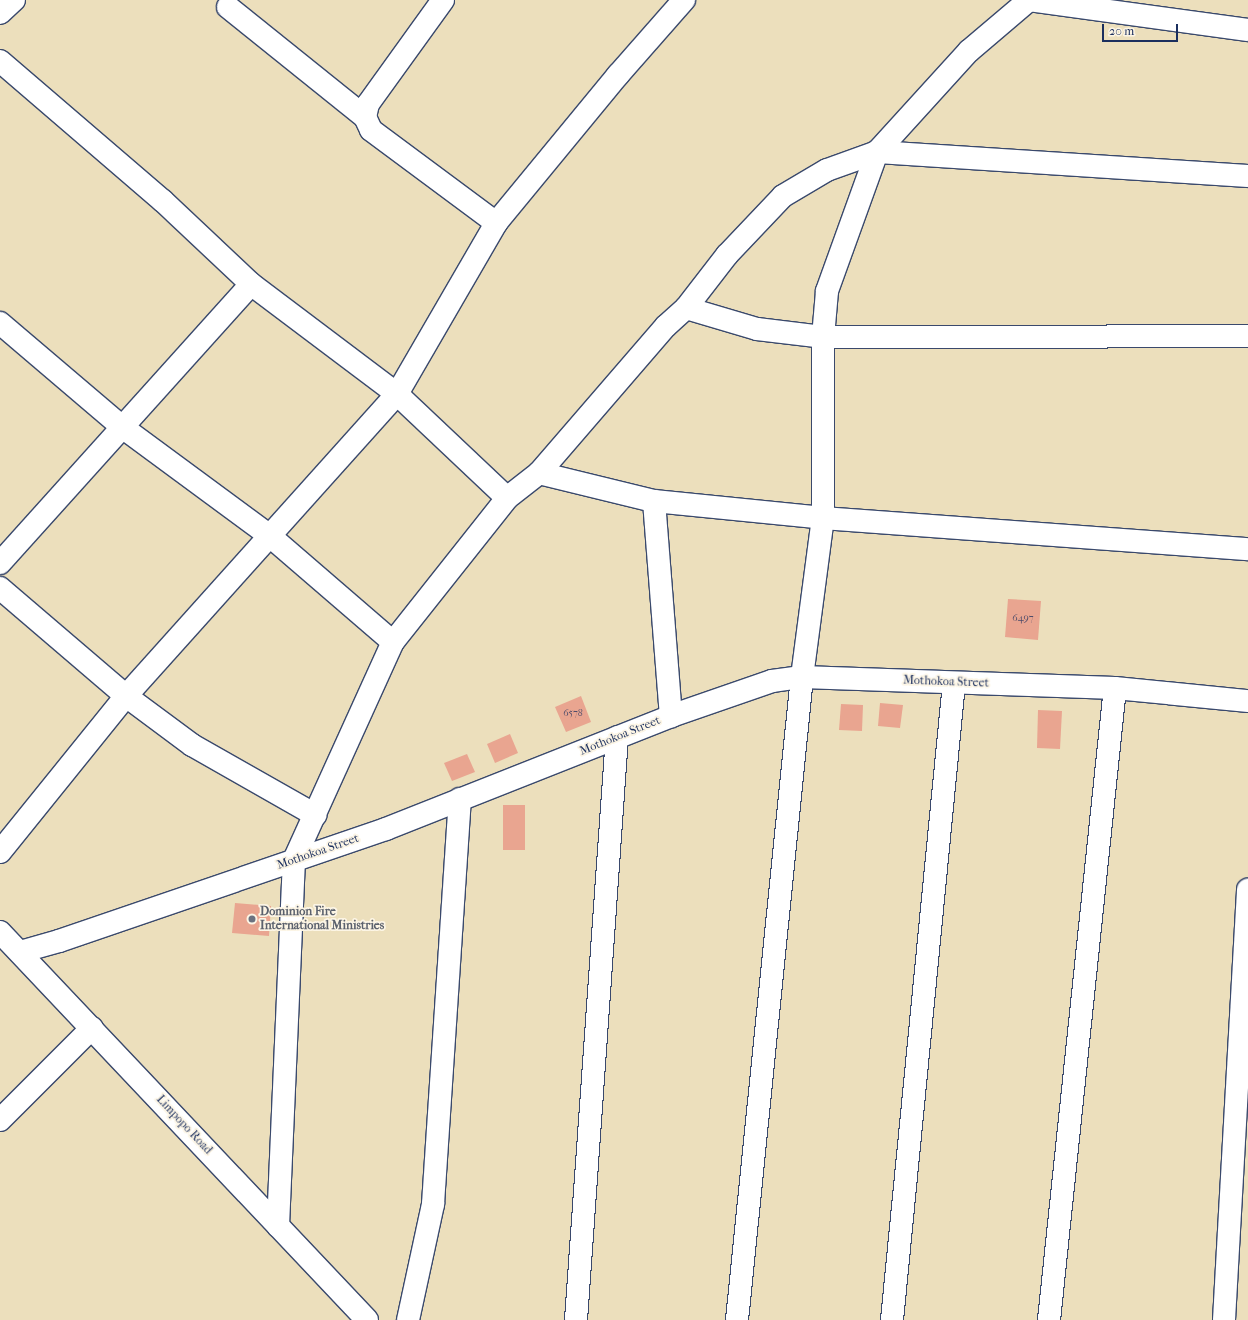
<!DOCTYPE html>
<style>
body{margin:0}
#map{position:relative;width:1248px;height:1320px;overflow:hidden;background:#ecdfbc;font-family:"IM FELL French Canon",serif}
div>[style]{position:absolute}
.building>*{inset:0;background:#e9a590}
.roads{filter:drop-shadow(1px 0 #3a496c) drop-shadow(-1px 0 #3a496c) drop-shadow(0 1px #3a496c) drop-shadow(0 -1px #3a496c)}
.street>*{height:22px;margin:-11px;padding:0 11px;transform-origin:11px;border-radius:11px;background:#fff}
.dots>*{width:11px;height:11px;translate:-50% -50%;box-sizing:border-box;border:2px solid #fcf5e5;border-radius:50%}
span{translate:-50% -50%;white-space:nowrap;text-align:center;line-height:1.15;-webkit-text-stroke:3.5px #fcf5e5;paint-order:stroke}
.number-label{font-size:10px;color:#4e4c6a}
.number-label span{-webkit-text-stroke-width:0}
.street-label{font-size:12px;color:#1b2f5e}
.worship-label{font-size:12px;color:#5b616d;font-weight:700}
.left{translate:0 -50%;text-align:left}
.scale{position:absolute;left:1102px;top:24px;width:76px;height:18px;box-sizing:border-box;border:2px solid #1b2f5e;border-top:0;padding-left:5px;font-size:12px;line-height:14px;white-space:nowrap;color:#1b2f5e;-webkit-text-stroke:3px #fcf5e5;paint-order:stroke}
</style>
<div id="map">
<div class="building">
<div style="clip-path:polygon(1008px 599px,1041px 601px,1038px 640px,1005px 637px)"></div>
<div style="clip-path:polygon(581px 696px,591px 722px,566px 732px,555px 707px)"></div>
<div style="clip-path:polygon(880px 703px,903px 705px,900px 728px,878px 726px)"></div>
<div style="clip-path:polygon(841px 704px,863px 705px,862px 731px,839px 730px)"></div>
<div style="clip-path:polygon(1038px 710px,1062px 711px,1060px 749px,1037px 748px)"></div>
<div style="clip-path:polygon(510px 734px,518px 753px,495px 763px,487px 744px)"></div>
<div style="clip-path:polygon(467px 754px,475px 772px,452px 781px,444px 763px)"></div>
<div style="clip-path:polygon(503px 805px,525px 805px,525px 850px,503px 850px)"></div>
<div style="clip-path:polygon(235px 903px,271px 906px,269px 936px,232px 933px)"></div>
</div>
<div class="roads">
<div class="street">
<div style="left:443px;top:0;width:128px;rotate:125.8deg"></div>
<div style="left:368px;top:104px;width:13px;rotate:103deg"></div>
<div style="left:365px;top:117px;width:14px;rotate:65deg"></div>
<div style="left:371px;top:130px;width:156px;rotate:36.6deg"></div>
<div style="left:1029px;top:0;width:221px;rotate:7.8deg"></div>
<div style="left:228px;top:7px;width:176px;rotate:38.8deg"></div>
<div style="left:0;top:13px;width:19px;rotate:-43deg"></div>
<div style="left:0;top:61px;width:215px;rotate:40.7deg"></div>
<div style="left:163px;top:201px;width:121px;rotate:43.3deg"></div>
<div style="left:251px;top:284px;width:183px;rotate:37deg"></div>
<div style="left:397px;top:394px;width:151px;rotate:43.4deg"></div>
<div style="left:686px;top:308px;width:67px;rotate:-52.3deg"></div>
<div style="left:727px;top:255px;width:81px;rotate:-46.5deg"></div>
<div style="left:783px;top:196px;width:51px;rotate:-30.6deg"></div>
<div style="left:827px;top:170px;width:53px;rotate:-19.8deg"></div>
<div style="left:877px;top:152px;width:372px;rotate:3.7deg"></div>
<div style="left:0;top:323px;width:160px;rotate:40.4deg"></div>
<div style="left:122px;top:427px;width:184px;rotate:36.4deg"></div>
<div style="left:270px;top:536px;width:162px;rotate:40.8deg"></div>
<div style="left:539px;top:473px;width:118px;rotate:13.7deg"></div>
<div style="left:654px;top:501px;width:170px;rotate:5.7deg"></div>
<div style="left:823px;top:518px;width:426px;rotate:4.2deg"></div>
<div style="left:654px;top:501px;width:216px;rotate:85.5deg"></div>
<div style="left:0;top:563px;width:375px;rotate:-48deg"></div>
<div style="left:0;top:588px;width:166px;rotate:40.6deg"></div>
<div style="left:126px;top:696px;width:82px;rotate:36.6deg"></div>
<div style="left:192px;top:745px;width:142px;rotate:29.6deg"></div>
<div style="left:0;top:852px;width:201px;rotate:-51.1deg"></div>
<div style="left:126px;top:696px;width:406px;rotate:-48.1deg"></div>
<div style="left:397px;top:394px;width:198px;rotate:-59.9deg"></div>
<div style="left:496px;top:223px;width:192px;rotate:-50.5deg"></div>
<div style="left:618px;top:75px;width:100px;rotate:-48.7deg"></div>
<div style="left:0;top:932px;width:534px;rotate:46.59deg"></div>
<div style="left:20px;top:952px;width:41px;rotate:-15.8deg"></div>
<div style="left:59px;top:941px;width:346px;rotate:-18.9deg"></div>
<div style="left:386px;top:829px;width:307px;rotate:-21.6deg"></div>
<div style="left:671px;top:716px;width:107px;rotate:-19.1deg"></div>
<div style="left:772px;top:681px;width:30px;rotate:-8deg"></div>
<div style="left:802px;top:677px;width:313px;rotate:2deg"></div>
<div style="left:1115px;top:688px;width:134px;rotate:5.6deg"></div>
<div style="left:0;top:1120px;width:130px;rotate:-45deg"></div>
<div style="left:278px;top:1226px;width:366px;rotate:-87.5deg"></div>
<div style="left:294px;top:860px;width:239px;rotate:-65.6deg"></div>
<div style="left:393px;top:642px;width:184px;rotate:-51.6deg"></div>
<div style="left:507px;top:498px;width:41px;rotate:-38deg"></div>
<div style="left:539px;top:473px;width:194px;rotate:-49.2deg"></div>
<div style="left:666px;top:326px;width:27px;rotate:-42deg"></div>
<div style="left:686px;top:308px;width:74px;rotate:16.5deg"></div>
<div style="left:757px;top:329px;width:66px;rotate:6.9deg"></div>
<div style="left:823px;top:337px;width:425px;rotate:-0.1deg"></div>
<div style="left:408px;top:1320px;width:119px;rotate:-77.8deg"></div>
<div style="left:433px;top:1204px;width:406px;rotate:-86.2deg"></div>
<div style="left:576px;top:1320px;width:584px;rotate:-85.98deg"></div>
<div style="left:737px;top:1320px;width:646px;rotate:-84.23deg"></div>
<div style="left:802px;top:677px;width:160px;rotate:-82.5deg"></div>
<div style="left:823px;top:518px;width:181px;rotate:-90deg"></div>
<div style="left:823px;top:337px;width:46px;rotate:-85deg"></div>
<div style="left:827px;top:291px;width:148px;rotate:-70.2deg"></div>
<div style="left:877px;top:152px;width:137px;rotate:-47.7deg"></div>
<div style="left:969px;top:51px;width:79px;rotate:-40.4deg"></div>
<div style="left:892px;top:1320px;width:640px;rotate:-84.44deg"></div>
<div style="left:1049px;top:1320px;width:635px;rotate:-84.04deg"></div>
<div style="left:1224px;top:1320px;width:431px;rotate:-86.8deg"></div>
</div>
</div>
<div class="dots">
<div style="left:252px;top:919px;background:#6b7280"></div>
</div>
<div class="number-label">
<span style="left:1023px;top:619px">6497</span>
<span style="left:573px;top:714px">6578</span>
</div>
<div class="street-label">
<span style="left:946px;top:682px;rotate:2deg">Mothokoa Street</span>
<span style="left:620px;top:736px;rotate:-22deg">Mothokoa Street</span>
<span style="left:318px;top:852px;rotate:-19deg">Mothokoa Street</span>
<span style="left:184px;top:1125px;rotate:47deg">Limpopo Road</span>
</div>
<div class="worship-label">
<span class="left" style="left:260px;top:919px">Dominion Fire<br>International Ministries</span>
</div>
<div class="scale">20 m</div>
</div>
